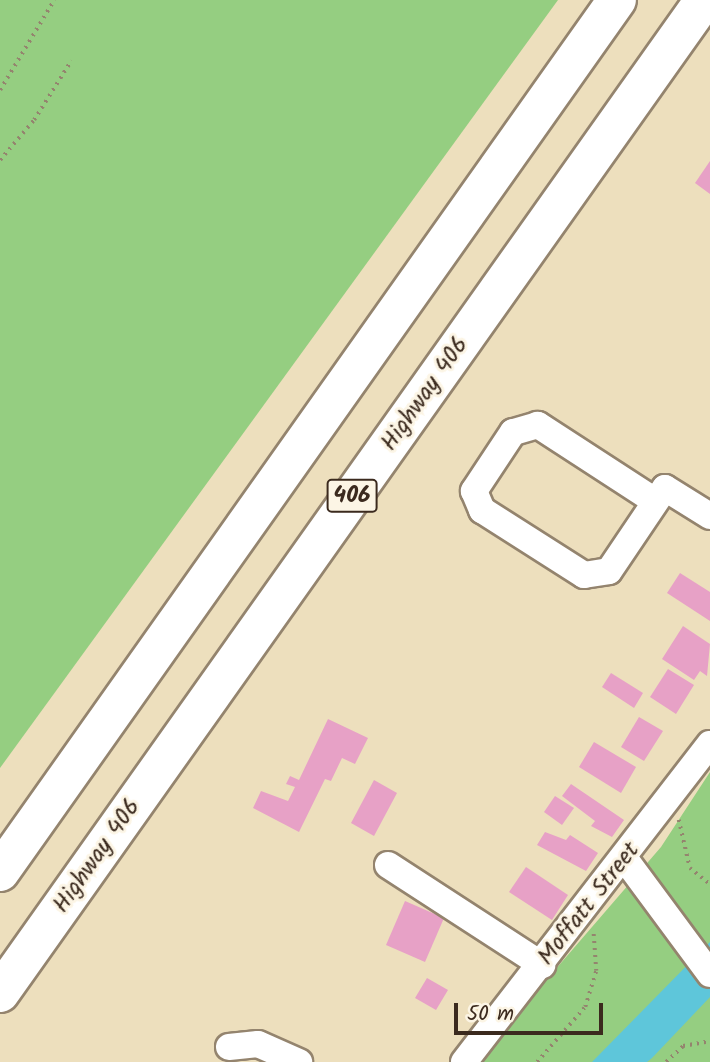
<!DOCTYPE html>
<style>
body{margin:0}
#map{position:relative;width:710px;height:1062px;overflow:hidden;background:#eddfbd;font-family:Kalam,sans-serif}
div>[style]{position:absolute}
.green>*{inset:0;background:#95ce81}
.water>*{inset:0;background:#5ec6da}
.building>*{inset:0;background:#e7a1c6}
.path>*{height:3.5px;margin-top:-1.75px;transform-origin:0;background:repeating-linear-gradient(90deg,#94846e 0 2px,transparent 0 7px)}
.roads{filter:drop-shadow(2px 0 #94846e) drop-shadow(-2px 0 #94846e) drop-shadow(0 2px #94846e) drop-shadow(0 -2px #94846e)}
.minor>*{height:26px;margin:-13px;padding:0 13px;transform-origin:13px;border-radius:13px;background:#fff}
.highway>*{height:38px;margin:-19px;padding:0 19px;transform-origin:19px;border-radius:19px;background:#fff}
span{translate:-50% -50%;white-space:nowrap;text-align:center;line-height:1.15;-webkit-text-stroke:6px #fcf5e5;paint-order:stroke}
.shield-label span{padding:2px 5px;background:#fcf5e5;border:2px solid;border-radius:5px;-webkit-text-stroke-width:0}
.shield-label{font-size:23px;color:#3b2a1e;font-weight:700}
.street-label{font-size:24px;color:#3b2a1e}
.scale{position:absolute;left:454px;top:1003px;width:149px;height:32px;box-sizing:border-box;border:4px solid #3b2a1e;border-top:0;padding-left:9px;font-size:21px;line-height:24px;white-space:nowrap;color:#3b2a1e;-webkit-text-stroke:5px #fcf5e5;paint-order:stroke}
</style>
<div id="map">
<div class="green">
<div style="clip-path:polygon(0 0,558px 0,0 768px)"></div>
<div style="clip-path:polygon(710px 772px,710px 1062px,482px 1062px,504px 1029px,661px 847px)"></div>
</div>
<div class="water">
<div style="clip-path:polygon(710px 942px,710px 997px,652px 1058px,647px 1062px,592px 1062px)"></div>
</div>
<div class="building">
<div style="clip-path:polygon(710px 161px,710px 194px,695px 183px)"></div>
<div style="clip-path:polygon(680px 573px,710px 592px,710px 621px,667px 593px)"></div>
<div style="clip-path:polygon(683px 626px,710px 644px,707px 676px,700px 671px,694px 680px,662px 659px)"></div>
<div style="clip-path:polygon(668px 669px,694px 685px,676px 714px,650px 697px)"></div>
<div style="clip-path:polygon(611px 673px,643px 693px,634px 708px,602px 687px)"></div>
<div style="clip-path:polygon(639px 717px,663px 731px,644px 761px,621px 747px)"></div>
<div style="clip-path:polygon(328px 719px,368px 738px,355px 764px,342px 758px,331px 781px,325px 779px,299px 832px,253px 808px,261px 791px,288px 801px,295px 787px,286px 784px,290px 776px,299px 780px)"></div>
<div style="clip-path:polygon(594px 742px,636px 767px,621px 793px,579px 767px)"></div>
<div style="clip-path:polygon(374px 780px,397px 793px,374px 836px,351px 823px)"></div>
<div style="clip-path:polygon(571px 784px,624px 820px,612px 837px,591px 826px,595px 821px,562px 796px)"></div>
<div style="clip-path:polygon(555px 796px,574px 808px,562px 825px,544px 812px)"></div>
<div style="clip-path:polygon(545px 832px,566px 840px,570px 835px,598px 853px,586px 871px,537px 845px)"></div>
<div style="clip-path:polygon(526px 867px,568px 895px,552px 920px,509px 892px)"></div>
<div style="clip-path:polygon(405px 901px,444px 918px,425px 962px,386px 945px)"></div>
<div style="clip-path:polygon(427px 978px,448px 990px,436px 1010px,415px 998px)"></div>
</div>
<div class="path">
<div style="left:0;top:90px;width:105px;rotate:-59deg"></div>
<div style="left:0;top:160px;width:52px;rotate:-49.6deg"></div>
<div style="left:34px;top:120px;width:70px;rotate:-57.9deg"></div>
<div style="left:679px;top:820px;width:49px;rotate:77.1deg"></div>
<div style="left:690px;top:868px;width:26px;rotate:39deg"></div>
<div style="left:537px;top:1062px;width:73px;rotate:-48.9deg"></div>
<div style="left:585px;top:1007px;width:38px;rotate:-73deg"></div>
<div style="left:596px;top:971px;width:39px;rotate:-94deg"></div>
<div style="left:666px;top:1062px;width:23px;rotate:-43deg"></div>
<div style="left:683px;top:1046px;width:27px;rotate:-10deg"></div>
</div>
<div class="roads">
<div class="minor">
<div style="left:655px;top:501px;width:140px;rotate:-147deg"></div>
<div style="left:538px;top:425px;width:26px;rotate:164deg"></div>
<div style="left:513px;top:432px;width:71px;rotate:123.5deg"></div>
<div style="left:474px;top:491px;width:21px;rotate:67deg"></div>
<div style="left:482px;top:510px;width:121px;rotate:32.5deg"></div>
<div style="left:584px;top:575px;width:25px;rotate:-9deg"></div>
<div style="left:609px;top:571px;width:100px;rotate:-56deg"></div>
<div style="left:665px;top:488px;width:53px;rotate:31.9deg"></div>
<div style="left:625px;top:859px;width:143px;rotate:53.5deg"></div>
<div style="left:388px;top:865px;width:184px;rotate:33deg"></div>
<div style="left:229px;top:1047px;width:29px;rotate:-6deg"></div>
<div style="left:258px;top:1044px;width:45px;rotate:23.7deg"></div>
<div style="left:464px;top:1062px;width:402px;rotate:-52.3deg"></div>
</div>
<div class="highway">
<div style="left:0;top:872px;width:1068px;rotate:-54.72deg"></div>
<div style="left:0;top:993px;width:1217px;rotate:-54.66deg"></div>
</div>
</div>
<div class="shield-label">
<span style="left:352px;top:496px">406</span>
</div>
<div class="street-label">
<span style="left:425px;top:394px;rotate:-55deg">Highway 406</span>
<span style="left:97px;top:856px;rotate:-55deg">Highway 406</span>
<span style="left:589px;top:904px;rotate:-52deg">Moffatt Street</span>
</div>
<div class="scale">50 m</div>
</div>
